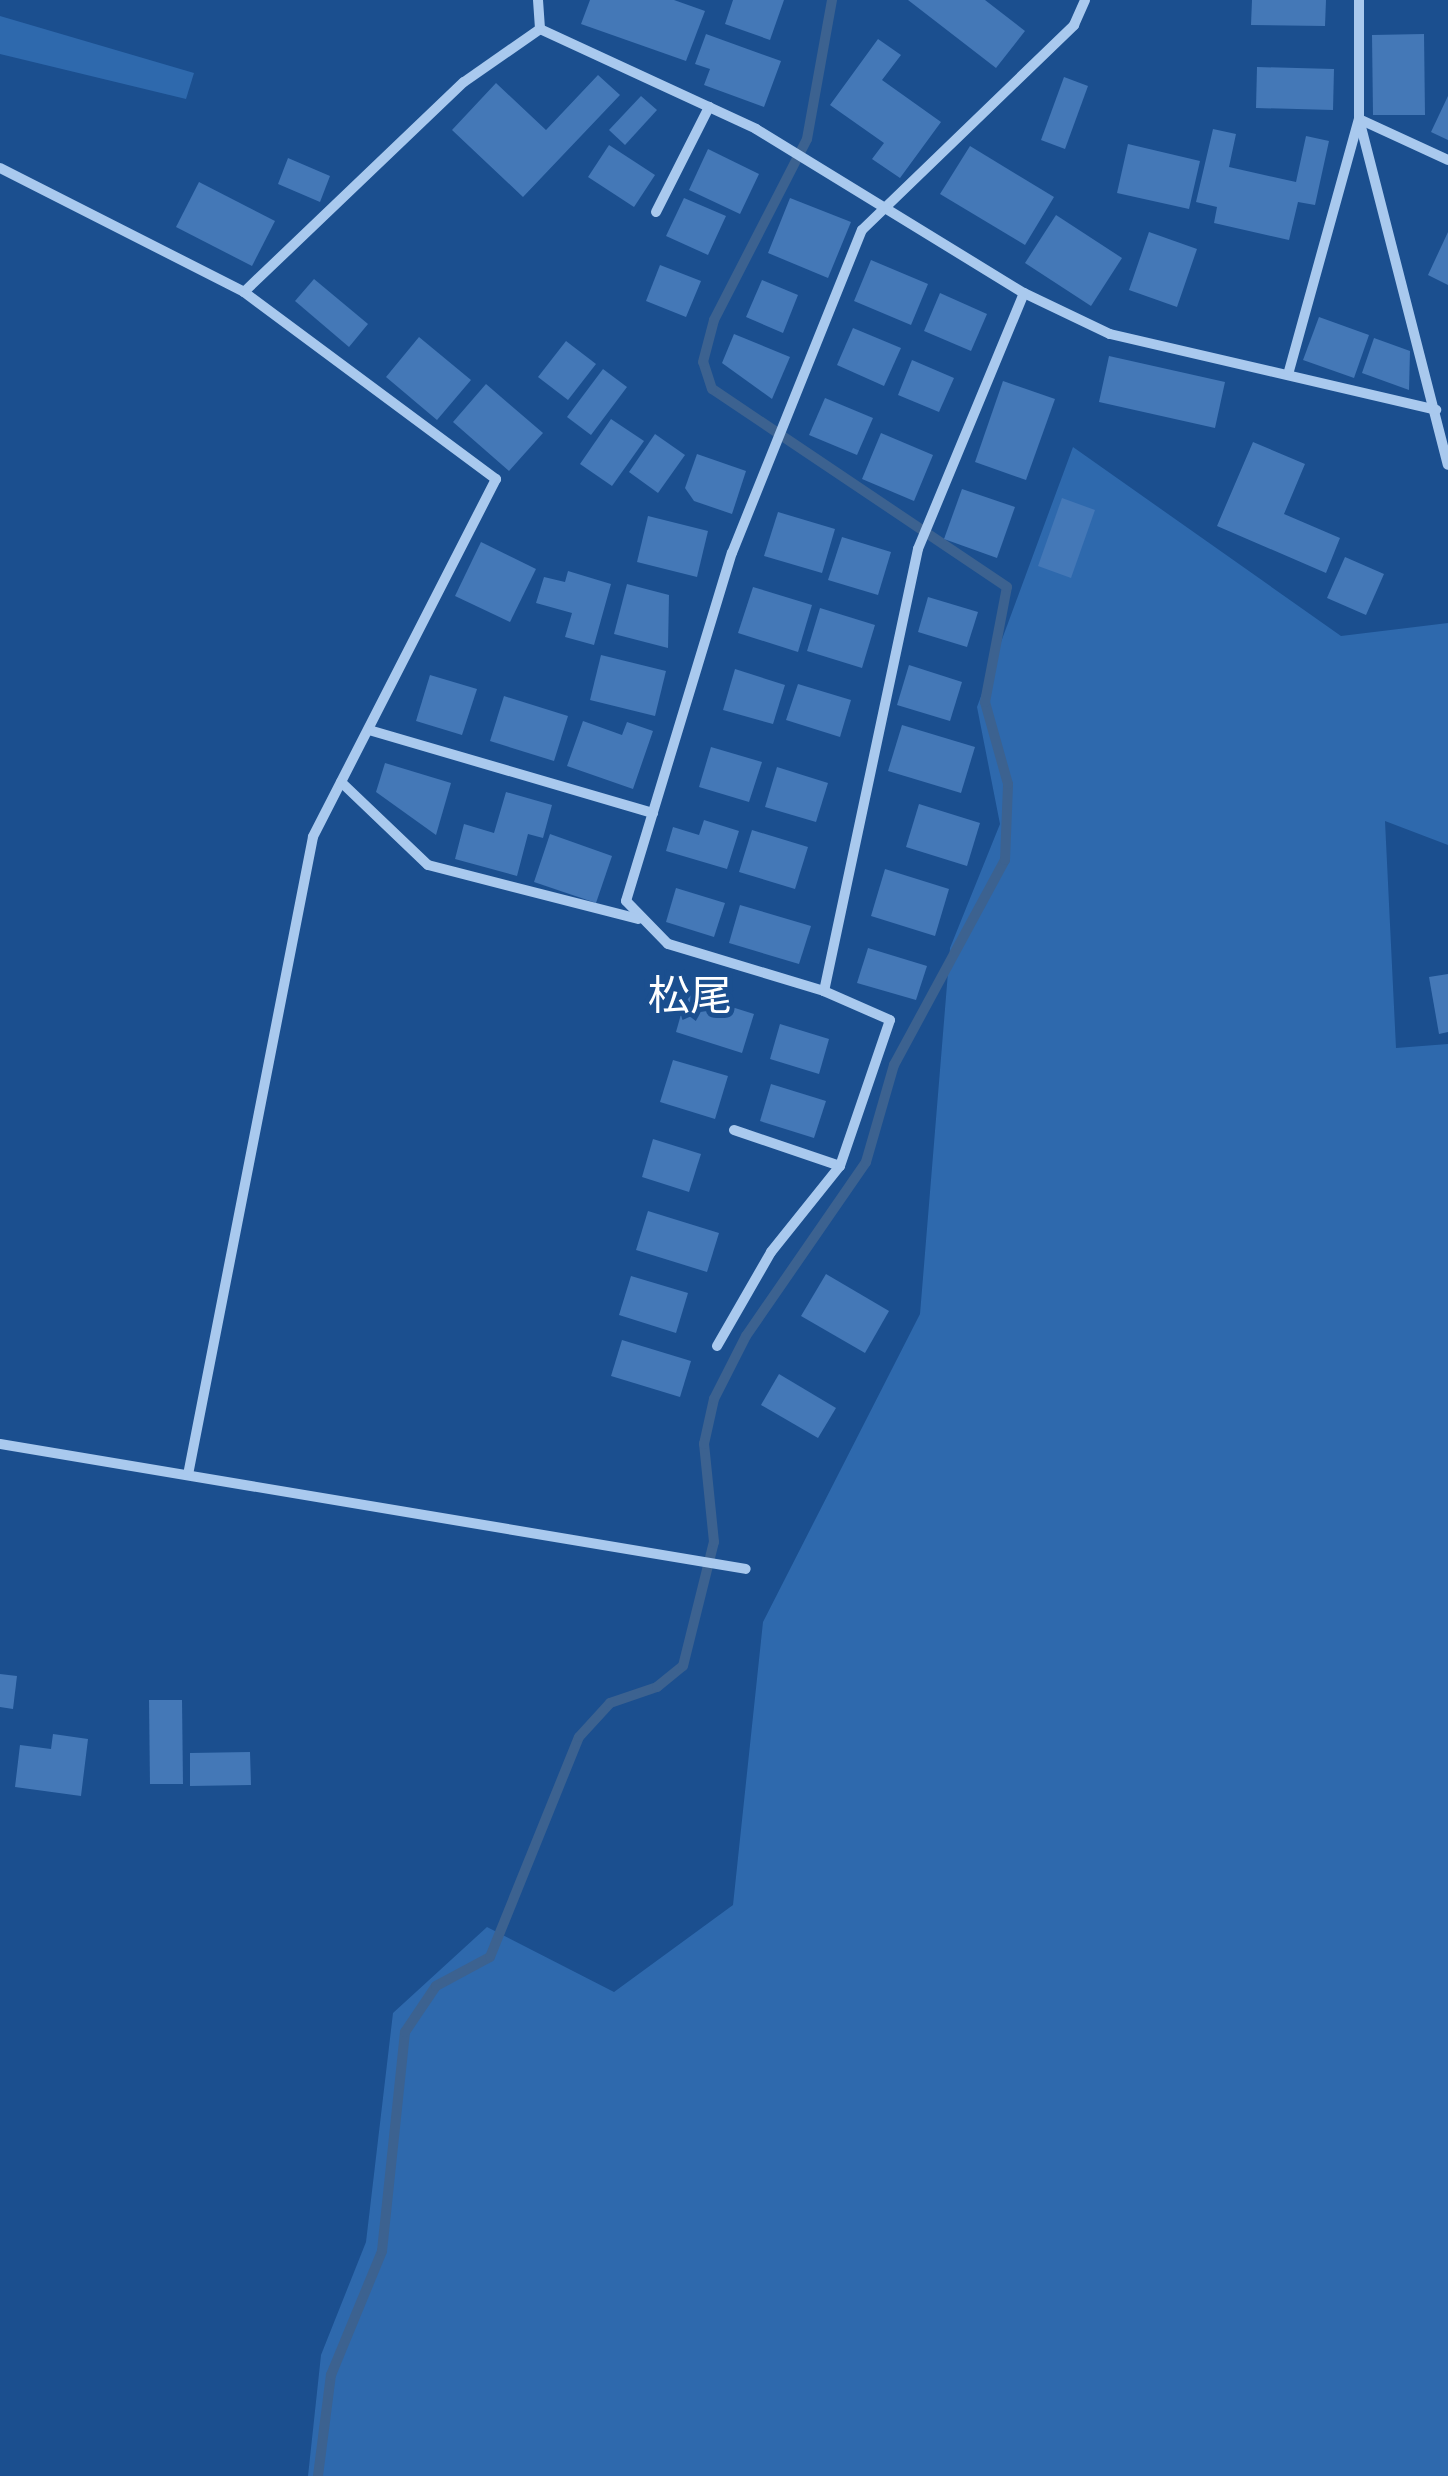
<!DOCTYPE html>
<meta charset="utf-8">
<style>
body{margin:0}
#map{position:relative;width:1448px;height:2476px;overflow:hidden;background:#1b4f8f;font-family:Jost,"Noto Sans JP",sans-serif}
div>[style]{position:absolute}
.green>*{inset:0;background:#2e69ad}
.stream>*{height:10px;margin:-5px;padding:0 5px;transform-origin:5px;border-radius:5px;background:#3c6290}
.building>*{inset:0;background:#4478b7}
.minor>*{height:10px;margin:-5px;padding:0 5px;transform-origin:5px;border-radius:5px;background:#a9c9ee}
span{translate:-50% -50%;white-space:nowrap;text-align:center;line-height:1.15;-webkit-text-stroke:10px #1b4f8f;paint-order:stroke}
.neighbourhood-label{font-size:42px;color:#fff}
</style>
<div id="map">
<div class="green">
<div style="clip-path:polygon(0 16px,194px 73px,186px 99px,0 54px)"></div>
<div style="clip-path:polygon(1073px 447px,1341px 636px,1448px 623px,1448px 845px,1385px 821px,1396px 1048px,1448px 1044px,1448px 2476px,308px 2476px,321px 2355px,366px 2242px,393px 2013px,487px 1927px,614px 1992px,733px 1905px,763px 1622px,920px 1314px,950px 948px,1000px 824px,977px 707px)"></div>
</div>
<div class="stream">
<div style="left:318px;top:2476px;width:102px;rotate:-82.7deg"></div>
<div style="left:331px;top:2375px;width:134px;rotate:-67.6deg"></div>
<div style="left:382px;top:2251px;width:220px;rotate:-84deg"></div>
<div style="left:405px;top:2032px;width:55px;rotate:-56deg"></div>
<div style="left:436px;top:1986px;width:61px;rotate:-28.2deg"></div>
<div style="left:490px;top:1957px;width:237px;rotate:-68deg"></div>
<div style="left:579px;top:1737px;width:46px;rotate:-47.6deg"></div>
<div style="left:610px;top:1703px;width:50px;rotate:-18.8deg"></div>
<div style="left:657px;top:1687px;width:33px;rotate:-39deg"></div>
<div style="left:683px;top:1666px;width:128px;rotate:-76deg"></div>
<div style="left:714px;top:1542px;width:99px;rotate:-95.8deg"></div>
<div style="left:704px;top:1444px;width:46px;rotate:-77.5deg"></div>
<div style="left:714px;top:1399px;width:71px;rotate:-63.1deg"></div>
<div style="left:746px;top:1336px;width:211px;rotate:-55.4deg"></div>
<div style="left:866px;top:1162px;width:101px;rotate:-73.9deg"></div>
<div style="left:894px;top:1065px;width:233px;rotate:-61.6deg"></div>
<div style="left:1005px;top:860px;width:76px;rotate:-87.7deg"></div>
<div style="left:1008px;top:784px;width:85px;rotate:-105.7deg"></div>
<div style="left:985px;top:702px;width:117px;rotate:-79.2deg"></div>
<div style="left:1007px;top:587px;width:355px;rotate:-146.1deg"></div>
<div style="left:712px;top:389px;width:28px;rotate:-108deg"></div>
<div style="left:703px;top:362px;width:43px;rotate:-75.3deg"></div>
<div style="left:714px;top:320px;width:203px;rotate:-62.8deg"></div>
<div style="left:807px;top:139px;width:141px;rotate:-79.8deg"></div>
</div>
<div class="building">
<div style="clip-path:polygon(590px 0,674px 0,705px 11px,686px 61px,581px 24px)"></div>
<div style="clip-path:polygon(733px 0,784px 0,770px 40px,725px 24px)"></div>
<div style="clip-path:polygon(908px 0,985px 0,1025px 31px,996px 68px)"></div>
<div style="clip-path:polygon(1252px 0,1326px 0,1325px 26px,1251px 25px)"></div>
<div style="clip-path:polygon(706px 34px,781px 61px,764px 107px,704px 85px,710px 69px,695px 64px)"></div>
<div style="clip-path:polygon(1424px 34px,1425px 115px,1373px 115px,1372px 35px)"></div>
<div style="clip-path:polygon(878px 39px,901px 55px,882px 80px,941px 122px,900px 178px,872px 159px,884px 143px,830px 105px)"></div>
<div style="clip-path:polygon(1257px 67px,1334px 69px,1333px 110px,1256px 108px)"></div>
<div style="clip-path:polygon(598px 75px,620px 95px,523px 197px,452px 130px,496px 83px,546px 130px)"></div>
<div style="clip-path:polygon(1064px 77px,1088px 86px,1065px 149px,1041px 140px)"></div>
<div style="clip-path:polygon(641px 96px,657px 110px,625px 145px,609px 130px)"></div>
<div style="clip-path:polygon(1448px 96px,1448px 140px,1431px 132px)"></div>
<div style="clip-path:polygon(1213px 129px,1236px 134px,1229px 167px,1296px 182px,1306px 136px,1329px 141px,1315px 205px,1298px 202px,1289px 240px,1214px 223px,1217px 207px,1196px 202px)"></div>
<div style="clip-path:polygon(1128px 144px,1200px 161px,1189px 209px,1117px 193px)"></div>
<div style="clip-path:polygon(609px 145px,655px 175px,634px 207px,588px 177px)"></div>
<div style="clip-path:polygon(970px 146px,1054px 197px,1025px 245px,940px 194px)"></div>
<div style="clip-path:polygon(708px 149px,759px 174px,740px 214px,689px 190px)"></div>
<div style="clip-path:polygon(288px 158px,330px 176px,320px 202px,278px 184px)"></div>
<div style="clip-path:polygon(199px 182px,275px 221px,252px 266px,176px 227px)"></div>
<div style="clip-path:polygon(684px 198px,726px 216px,708px 255px,666px 236px)"></div>
<div style="clip-path:polygon(790px 198px,851px 222px,828px 278px,768px 253px)"></div>
<div style="clip-path:polygon(1056px 215px,1122px 258px,1091px 306px,1025px 263px)"></div>
<div style="clip-path:polygon(1149px 232px,1197px 249px,1177px 307px,1129px 290px)"></div>
<div style="clip-path:polygon(1448px 232px,1448px 285px,1428px 275px)"></div>
<div style="clip-path:polygon(871px 260px,928px 284px,911px 325px,854px 301px)"></div>
<div style="clip-path:polygon(660px 265px,701px 281px,686px 317px,646px 301px)"></div>
<div style="clip-path:polygon(314px 279px,368px 324px,349px 347px,295px 301px)"></div>
<div style="clip-path:polygon(762px 280px,798px 295px,783px 333px,746px 317px)"></div>
<div style="clip-path:polygon(940px 293px,987px 314px,971px 351px,924px 331px)"></div>
<div style="clip-path:polygon(1319px 317px,1369px 335px,1354px 378px,1303px 360px)"></div>
<div style="clip-path:polygon(853px 328px,901px 348px,884px 386px,837px 365px)"></div>
<div style="clip-path:polygon(734px 334px,790px 357px,772px 399px,722px 363px)"></div>
<div style="clip-path:polygon(419px 337px,471px 380px,437px 420px,386px 377px)"></div>
<div style="clip-path:polygon(1374px 338px,1410px 351px,1409px 390px,1362px 373px)"></div>
<div style="clip-path:polygon(566px 341px,596px 364px,568px 400px,538px 377px)"></div>
<div style="clip-path:polygon(1109px 356px,1225px 382px,1215px 428px,1099px 402px)"></div>
<div style="clip-path:polygon(912px 360px,954px 378px,939px 412px,898px 395px)"></div>
<div style="clip-path:polygon(603px 369px,627px 387px,591px 435px,567px 417px)"></div>
<div style="clip-path:polygon(1003px 381px,1055px 399px,1026px 480px,975px 462px)"></div>
<div style="clip-path:polygon(486px 384px,543px 433px,509px 471px,453px 422px)"></div>
<div style="clip-path:polygon(825px 398px,873px 418px,857px 455px,809px 435px)"></div>
<div style="clip-path:polygon(611px 419px,644px 441px,612px 486px,580px 464px)"></div>
<div style="clip-path:polygon(881px 433px,933px 455px,914px 501px,862px 479px)"></div>
<div style="clip-path:polygon(655px 434px,685px 455px,658px 493px,629px 472px)"></div>
<div style="clip-path:polygon(1253px 442px,1305px 464px,1284px 514px,1340px 538px,1326px 573px,1217px 526px)"></div>
<div style="clip-path:polygon(697px 454px,746px 471px,732px 514px,694px 501px,685px 488px)"></div>
<div style="clip-path:polygon(962px 489px,1015px 507px,997px 558px,944px 539px)"></div>
<div style="clip-path:polygon(1062px 498px,1095px 510px,1071px 578px,1038px 566px)"></div>
<div style="clip-path:polygon(778px 512px,835px 529px,822px 573px,764px 556px)"></div>
<div style="clip-path:polygon(648px 516px,708px 531px,697px 577px,637px 562px)"></div>
<div style="clip-path:polygon(842px 537px,891px 552px,878px 595px,828px 580px)"></div>
<div style="clip-path:polygon(481px 542px,536px 569px,510px 622px,455px 596px)"></div>
<div style="clip-path:polygon(1345px 557px,1384px 574px,1366px 615px,1327px 598px)"></div>
<div style="clip-path:polygon(568px 571px,611px 584px,594px 645px,565px 637px,572px 613px,536px 603px,544px 577px,565px 582px)"></div>
<div style="clip-path:polygon(627px 584px,669px 595px,668px 648px,614px 634px)"></div>
<div style="clip-path:polygon(753px 587px,812px 605px,798px 652px,738px 633px)"></div>
<div style="clip-path:polygon(928px 597px,978px 612px,967px 647px,918px 632px)"></div>
<div style="clip-path:polygon(820px 608px,875px 625px,862px 668px,807px 651px)"></div>
<div style="clip-path:polygon(601px 655px,666px 671px,655px 716px,590px 700px)"></div>
<div style="clip-path:polygon(909px 665px,962px 682px,950px 721px,897px 705px)"></div>
<div style="clip-path:polygon(735px 669px,785px 685px,773px 724px,723px 710px)"></div>
<div style="clip-path:polygon(430px 675px,477px 689px,462px 735px,416px 721px)"></div>
<div style="clip-path:polygon(798px 684px,851px 700px,840px 737px,786px 720px)"></div>
<div style="clip-path:polygon(504px 696px,568px 716px,554px 761px,490px 741px)"></div>
<div style="clip-path:polygon(583px 721px,622px 735px,627px 722px,653px 731px,633px 789px,567px 766px)"></div>
<div style="clip-path:polygon(902px 725px,975px 747px,961px 793px,888px 771px)"></div>
<div style="clip-path:polygon(711px 747px,762px 762px,749px 802px,699px 787px)"></div>
<div style="clip-path:polygon(385px 763px,451px 783px,436px 835px,376px 792px)"></div>
<div style="clip-path:polygon(777px 767px,828px 783px,816px 822px,765px 807px)"></div>
<div style="clip-path:polygon(506px 792px,552px 805px,543px 838px,528px 834px,517px 876px,455px 859px,464px 824px,494px 833px)"></div>
<div style="clip-path:polygon(919px 804px,980px 823px,967px 866px,906px 847px)"></div>
<div style="clip-path:polygon(704px 820px,739px 831px,727px 869px,666px 851px,673px 827px,699px 835px)"></div>
<div style="clip-path:polygon(752px 830px,808px 847px,795px 889px,739px 872px)"></div>
<div style="clip-path:polygon(550px 834px,612px 856px,596px 903px,534px 882px)"></div>
<div style="clip-path:polygon(885px 869px,949px 889px,935px 936px,871px 916px)"></div>
<div style="clip-path:polygon(676px 888px,725px 903px,714px 937px,666px 922px)"></div>
<div style="clip-path:polygon(740px 905px,811px 926px,799px 964px,729px 943px)"></div>
<div style="clip-path:polygon(868px 948px,927px 966px,916px 1000px,857px 983px)"></div>
<div style="clip-path:polygon(1448px 974px,1448px 1032px,1439px 1034px,1429px 977px)"></div>
<div style="clip-path:polygon(687px 993px,754px 1014px,742px 1053px,676px 1032px)"></div>
<div style="clip-path:polygon(780px 1024px,829px 1039px,819px 1074px,770px 1059px)"></div>
<div style="clip-path:polygon(673px 1060px,728px 1076px,715px 1119px,660px 1102px)"></div>
<div style="clip-path:polygon(771px 1084px,826px 1101px,814px 1138px,760px 1121px)"></div>
<div style="clip-path:polygon(653px 1139px,701px 1154px,689px 1192px,642px 1177px)"></div>
<div style="clip-path:polygon(648px 1211px,719px 1233px,707px 1272px,636px 1250px)"></div>
<div style="clip-path:polygon(826px 1274px,889px 1311px,865px 1353px,801px 1316px)"></div>
<div style="clip-path:polygon(631px 1276px,688px 1293px,676px 1333px,619px 1315px)"></div>
<div style="clip-path:polygon(622px 1340px,691px 1361px,680px 1397px,611px 1376px)"></div>
<div style="clip-path:polygon(779px 1374px,836px 1408px,818px 1438px,761px 1405px)"></div>
<div style="clip-path:polygon(0 1674px,17px 1676px,13px 1709px,0 1707px)"></div>
<div style="clip-path:polygon(149px 1700px,182px 1700px,183px 1784px,150px 1784px)"></div>
<div style="clip-path:polygon(53px 1734px,88px 1739px,81px 1796px,15px 1787px,20px 1745px,51px 1749px)"></div>
<div style="clip-path:polygon(250px 1752px,251px 1785px,190px 1786px,190px 1753px)"></div>
</div>
<div class="minor">
<div style="left:538px;top:0;width:29px;rotate:86deg"></div>
<div style="left:1359px;top:0;width:119px;rotate:90deg"></div>
<div style="left:1359px;top:119px;width:357px;rotate:75.6deg"></div>
<div style="left:540px;top:29px;width:238px;rotate:24.8deg"></div>
<div style="left:756px;top:129px;width:314px;rotate:31.5deg"></div>
<div style="left:1024px;top:293px;width:95px;rotate:25.5deg"></div>
<div style="left:1110px;top:334px;width:335px;rotate:13.1deg"></div>
<div style="left:0;top:168px;width:274px;rotate:26.9deg"></div>
<div style="left:244px;top:292px;width:314px;rotate:36.6deg"></div>
<div style="left:496px;top:479px;width:402px;rotate:117.1deg"></div>
<div style="left:313px;top:837px;width:650px;rotate:101.09deg"></div>
<div style="left:656px;top:212px;width:118px;rotate:-63.2deg"></div>
<div style="left:244px;top:292px;width:304px;rotate:-43.7deg"></div>
<div style="left:464px;top:82px;width:93px;rotate:-34.9deg"></div>
<div style="left:1024px;top:293px;width:277px;rotate:112.5deg"></div>
<div style="left:918px;top:549px;width:452px;rotate:102deg"></div>
<div style="left:824px;top:991px;width:163px;rotate:-163.2deg"></div>
<div style="left:668px;top:944px;width:60px;rotate:-134.3deg"></div>
<div style="left:626px;top:901px;width:364px;rotate:-73.1deg"></div>
<div style="left:732px;top:553px;width:348px;rotate:-68.1deg"></div>
<div style="left:862px;top:230px;width:295px;rotate:-44deg"></div>
<div style="left:1074px;top:25px;width:27px;rotate:-66deg"></div>
<div style="left:1289px;top:371px;width:262px;rotate:-74.5deg"></div>
<div style="left:1359px;top:119px;width:98px;rotate:24.7deg"></div>
<div style="left:369px;top:730px;width:296px;rotate:16.3deg"></div>
<div style="left:341px;top:782px;width:120px;rotate:43.7deg"></div>
<div style="left:428px;top:865px;width:217px;rotate:14.4deg"></div>
<div style="left:734px;top:1130px;width:112px;rotate:18.8deg"></div>
<div style="left:717px;top:1346px;width:108px;rotate:-60.1deg"></div>
<div style="left:771px;top:1252px;width:110px;rotate:-51.3deg"></div>
<div style="left:840px;top:1166px;width:154px;rotate:-71.1deg"></div>
<div style="left:890px;top:1020px;width:72px;rotate:-156.3deg"></div>
<div style="left:0;top:1444px;width:756px;rotate:9.51deg"></div>
</div>
<div class="neighbourhood-label">
<span style="left:690px;top:996px">松尾</span>
</div>
</div>
